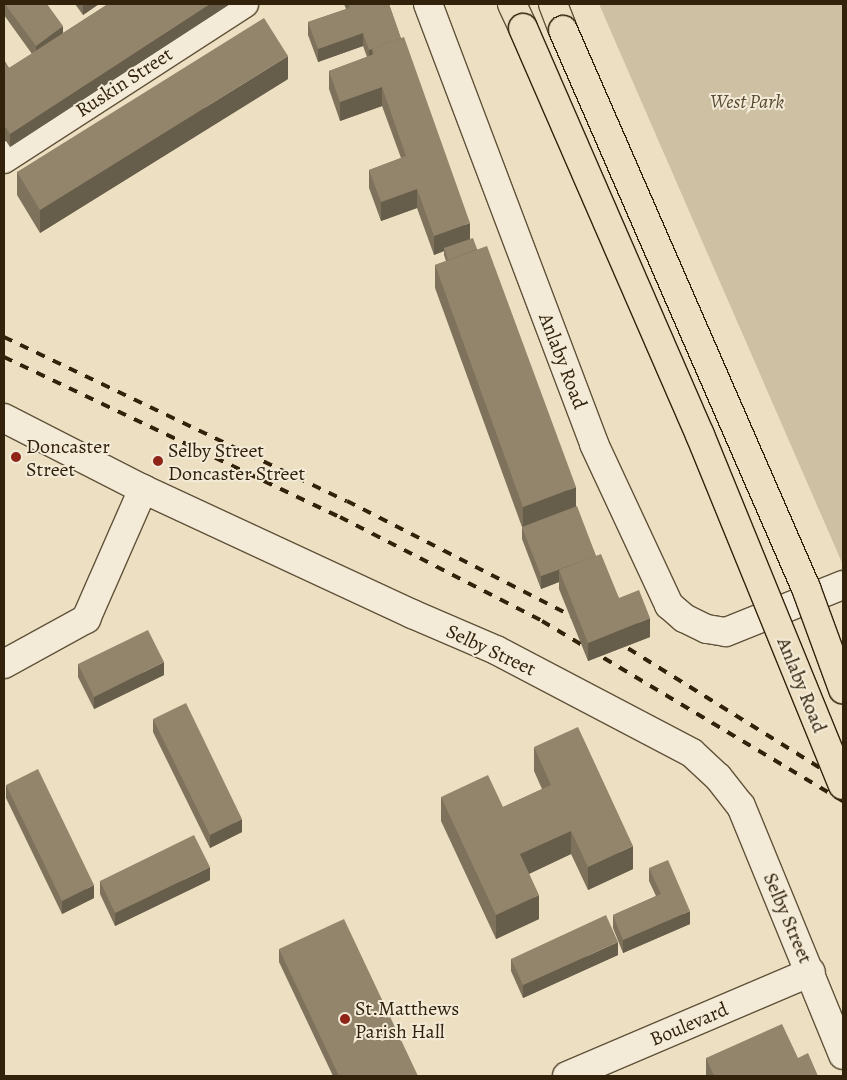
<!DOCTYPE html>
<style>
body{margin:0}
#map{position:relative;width:847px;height:1080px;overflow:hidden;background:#ede0c2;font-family:Alegreya,serif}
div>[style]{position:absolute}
.green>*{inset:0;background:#cdc0a3}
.roads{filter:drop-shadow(1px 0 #61523a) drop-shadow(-1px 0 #61523a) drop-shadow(0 1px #61523a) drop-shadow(0 -1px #61523a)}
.minor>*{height:28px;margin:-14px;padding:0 14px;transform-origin:14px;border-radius:14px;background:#f3ebd7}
.major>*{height:28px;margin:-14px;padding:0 14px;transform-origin:14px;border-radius:14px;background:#ede0c2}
.rail>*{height:4px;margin-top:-2px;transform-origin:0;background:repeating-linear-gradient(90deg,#32220c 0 9px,transparent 0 18px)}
.bridges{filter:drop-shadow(1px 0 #32220c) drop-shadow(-1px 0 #32220c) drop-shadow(0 1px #32220c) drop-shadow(0 -1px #32220c)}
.major-bridge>*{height:28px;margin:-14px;padding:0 14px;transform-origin:14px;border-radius:14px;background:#ede0c2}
.wall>*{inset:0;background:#7e725c}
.shaded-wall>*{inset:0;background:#675d4b}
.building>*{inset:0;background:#93856b}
.dots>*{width:14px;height:14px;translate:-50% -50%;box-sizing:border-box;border:2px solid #f3ebd7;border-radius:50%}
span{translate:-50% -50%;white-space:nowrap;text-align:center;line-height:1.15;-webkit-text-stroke:4px #f3ebd7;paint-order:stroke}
.street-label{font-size:20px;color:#32220c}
.park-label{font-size:20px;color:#594a32;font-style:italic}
.poi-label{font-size:20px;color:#32220c}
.left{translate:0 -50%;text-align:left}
.frame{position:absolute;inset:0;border:5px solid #32220c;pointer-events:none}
</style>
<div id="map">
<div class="green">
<div style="clip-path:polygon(599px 4px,843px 4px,843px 565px)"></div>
</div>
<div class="roads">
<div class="minor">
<div style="left:428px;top:4px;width:470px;rotate:69.3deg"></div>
<div style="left:594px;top:444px;width:178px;rotate:65deg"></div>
<div style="left:669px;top:605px;width:20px;rotate:41deg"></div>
<div style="left:684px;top:618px;width:25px;rotate:26deg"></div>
<div style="left:707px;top:629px;width:19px;rotate:9deg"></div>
<div style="left:726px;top:632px;width:126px;rotate:-21.9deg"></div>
<div style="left:4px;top:159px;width:286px;rotate:-32.9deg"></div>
<div style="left:4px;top:418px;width:156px;rotate:27.1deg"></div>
<div style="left:143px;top:489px;width:297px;rotate:24.9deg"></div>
<div style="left:412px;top:614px;width:91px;rotate:23.2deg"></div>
<div style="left:496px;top:650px;width:221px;rotate:27.7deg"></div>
<div style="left:692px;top:753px;width:35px;rotate:43deg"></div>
<div style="left:718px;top:777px;width:37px;rotate:52deg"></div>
<div style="left:741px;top:806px;width:269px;rotate:67.7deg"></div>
<div style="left:4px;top:664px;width:94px;rotate:-28.8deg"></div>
<div style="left:86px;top:619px;width:142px;rotate:-66.3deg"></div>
<div style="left:567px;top:1076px;width:265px;rotate:-23.1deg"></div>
</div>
<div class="major">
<div style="left:512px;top:4px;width:26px;rotate:65deg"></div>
<div style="left:553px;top:4px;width:28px;rotate:69deg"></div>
</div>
</div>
<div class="rail">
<div style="left:4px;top:337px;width:380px;rotate:25.6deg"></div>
<div style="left:347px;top:501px;width:265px;rotate:27.1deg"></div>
<div style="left:4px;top:357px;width:372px;rotate:25.5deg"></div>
<div style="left:340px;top:517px;width:227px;rotate:27.2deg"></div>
<div style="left:542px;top:621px;width:351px;rotate:30.9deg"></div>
<div style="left:613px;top:639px;width:271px;rotate:31.9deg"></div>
</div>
<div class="bridges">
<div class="major-bridge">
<div style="left:523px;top:28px;width:444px;rotate:66.5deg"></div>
<div style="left:700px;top:435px;width:378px;rotate:67.8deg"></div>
<div style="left:563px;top:30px;width:609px;rotate:66.47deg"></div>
<div style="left:806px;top:588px;width:108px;rotate:69.9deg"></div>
</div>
</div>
<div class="wall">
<div style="clip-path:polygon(4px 4px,47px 4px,63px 33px,108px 4px,230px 4px,10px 147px,4px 138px,4px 60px,9px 68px,32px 54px,4px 15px)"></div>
<div style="clip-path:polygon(75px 4px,99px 4px,83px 15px)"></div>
<div style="clip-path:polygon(344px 4px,389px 4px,470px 239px,477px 249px,576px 507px,596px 556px,619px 598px,650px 637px,588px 661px,559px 589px,559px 582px,541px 589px,522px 539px,522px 527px,435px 288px,435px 265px,446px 261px,444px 255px,444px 251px,434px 255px,417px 208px,381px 221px,369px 188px,369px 170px,401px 158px,382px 106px,340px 121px,329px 89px,329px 71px,367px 57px,363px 46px,318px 62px,308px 35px,308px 22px,346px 9px)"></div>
<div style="clip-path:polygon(288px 79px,40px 233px,17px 195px,17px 172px)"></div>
<div style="clip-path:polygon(78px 664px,164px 675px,94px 709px,78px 677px)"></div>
<div style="clip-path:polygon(153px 719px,242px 832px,210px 848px,153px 732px)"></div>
<div style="clip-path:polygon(534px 747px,633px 869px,588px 890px,571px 854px,529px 874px,539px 919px,496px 939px,441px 821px,441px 797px,503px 807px,542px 789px,534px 771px)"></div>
<div style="clip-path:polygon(6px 785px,94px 898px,62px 914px,6px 798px)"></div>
<div style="clip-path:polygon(649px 868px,690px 924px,623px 953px,613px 928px,613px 915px,656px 896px,649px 881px)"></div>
<div style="clip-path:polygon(210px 880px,115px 926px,100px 894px,100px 881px)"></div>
<div style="clip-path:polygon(279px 949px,418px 1076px,333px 1076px,279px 962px)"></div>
<div style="clip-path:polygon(618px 955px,523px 998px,511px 971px,511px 959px)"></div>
<div style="clip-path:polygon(706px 1058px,798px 1058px,818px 1076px,706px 1076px)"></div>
</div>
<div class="shaded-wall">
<div style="clip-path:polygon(83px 4px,99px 4px,83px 15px)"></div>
<div style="clip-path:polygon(210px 4px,230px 4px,10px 147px,10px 134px)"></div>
<div style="clip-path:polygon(63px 26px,63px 39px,36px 59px,36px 46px)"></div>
<div style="clip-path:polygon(363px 33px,363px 46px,318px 62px,318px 49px)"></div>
<div style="clip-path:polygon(372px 49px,372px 62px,369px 63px,369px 50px)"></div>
<div style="clip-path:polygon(288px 56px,288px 79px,40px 233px,40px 210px)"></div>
<div style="clip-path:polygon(382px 87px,382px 106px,340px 121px,340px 102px)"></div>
<div style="clip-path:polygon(417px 189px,417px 208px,381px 221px,381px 202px)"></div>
<div style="clip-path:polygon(470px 223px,470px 242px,444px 248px,444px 251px,434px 255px,434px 236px)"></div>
<div style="clip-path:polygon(576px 487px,576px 511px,523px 530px,523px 507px)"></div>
<div style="clip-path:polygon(596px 556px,559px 570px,559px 582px,541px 589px,541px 576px)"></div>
<div style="clip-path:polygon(650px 618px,650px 637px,588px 661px,588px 643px)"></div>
<div style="clip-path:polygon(164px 662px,164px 675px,94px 709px,94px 697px)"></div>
<div style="clip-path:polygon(242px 819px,242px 832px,210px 848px,210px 835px)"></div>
<div style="clip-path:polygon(571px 831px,571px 854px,520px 878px,520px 854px)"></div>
<div style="clip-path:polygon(633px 846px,633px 869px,588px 890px,588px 867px)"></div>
<div style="clip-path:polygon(210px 867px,210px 880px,115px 926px,115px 913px)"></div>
<div style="clip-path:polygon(94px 885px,94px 898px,62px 914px,62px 901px)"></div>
<div style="clip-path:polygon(539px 895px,539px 919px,496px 939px,496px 915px)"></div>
<div style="clip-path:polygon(690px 911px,690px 924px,623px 953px,623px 940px)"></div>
<div style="clip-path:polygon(618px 942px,618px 955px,523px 998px,523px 985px)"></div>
</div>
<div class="building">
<div style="clip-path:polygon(5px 4px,47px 4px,63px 26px,36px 46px)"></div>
<div style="clip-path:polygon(108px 4px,210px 4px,10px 134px,4px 125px,4px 60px,9px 68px)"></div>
<div style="clip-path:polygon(348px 4px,389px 4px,401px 38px,369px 50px,363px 33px,318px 49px,308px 22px,350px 8px)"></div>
<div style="clip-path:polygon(264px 18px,288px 56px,40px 210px,17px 172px)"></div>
<div style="clip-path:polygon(404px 37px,470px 223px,434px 236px,417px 189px,381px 202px,369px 170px,406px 156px,382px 87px,340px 102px,329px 71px,374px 54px,372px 49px)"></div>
<div style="clip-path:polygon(473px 238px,477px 249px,448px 260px,444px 248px)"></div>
<div style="clip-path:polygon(487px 246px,576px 487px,523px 507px,435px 265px)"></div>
<div style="clip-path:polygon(577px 506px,596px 556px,541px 576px,522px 527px)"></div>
<div style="clip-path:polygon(601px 554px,619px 598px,639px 590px,650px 618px,588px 643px,559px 570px)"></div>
<div style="clip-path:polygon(148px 630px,164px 662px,94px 697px,78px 664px)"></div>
<div style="clip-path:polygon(186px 703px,242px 819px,210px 835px,153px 719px)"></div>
<div style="clip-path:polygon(578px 727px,633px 846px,588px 867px,571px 831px,520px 854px,539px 895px,496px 915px,441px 797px,488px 775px,503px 807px,551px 785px,534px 747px)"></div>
<div style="clip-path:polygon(38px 769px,94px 885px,62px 901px,6px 785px)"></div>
<div style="clip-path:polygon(194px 835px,210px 867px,115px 913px,100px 881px)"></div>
<div style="clip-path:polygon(668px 860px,690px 911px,623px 940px,613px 915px,661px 894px,649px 868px)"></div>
<div style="clip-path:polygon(606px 915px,618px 942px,523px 985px,511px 959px)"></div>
<div style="clip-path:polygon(344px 919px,418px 1076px,339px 1076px,279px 949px)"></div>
<div style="clip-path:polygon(782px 1024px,798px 1058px,808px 1053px,818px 1076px,714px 1076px,706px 1058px)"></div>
</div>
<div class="dots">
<div style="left:16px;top:457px;background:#8f2418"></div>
<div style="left:158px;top:461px;background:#8f2418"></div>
<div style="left:345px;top:1019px;background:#8f2418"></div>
</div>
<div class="street-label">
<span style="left:124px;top:82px;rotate:-33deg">Ruskin Street</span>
<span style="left:563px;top:361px;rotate:69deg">Anlaby Road</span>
<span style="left:491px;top:650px;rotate:25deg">Selby Street</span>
<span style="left:802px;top:685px;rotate:68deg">Anlaby Road</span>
<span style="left:788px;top:918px;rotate:67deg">Selby Street</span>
<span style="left:689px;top:1024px;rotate:-23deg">Boulevard</span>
</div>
<div class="park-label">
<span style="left:747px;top:101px">West Park</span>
</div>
<div class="poi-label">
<span class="left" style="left:26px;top:458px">Doncaster<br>Street</span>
<span class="left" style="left:168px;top:462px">Selby Street<br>Doncaster Street</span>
<span class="left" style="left:355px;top:1020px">St.Matthews<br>Parish Hall</span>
</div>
<div class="frame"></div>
</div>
